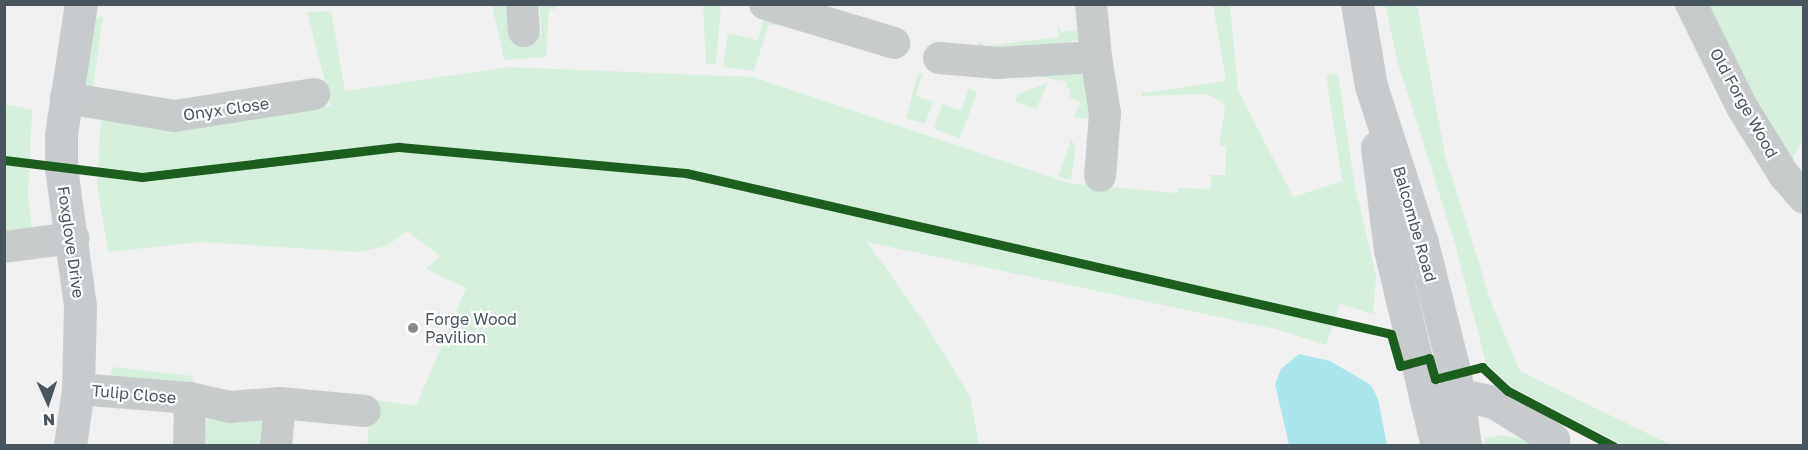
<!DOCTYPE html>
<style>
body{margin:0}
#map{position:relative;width:1808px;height:450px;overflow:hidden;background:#f1f0f0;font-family:"Golos Text",sans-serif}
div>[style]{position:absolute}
.green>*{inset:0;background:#d6efdd}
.water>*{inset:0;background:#abe5ec}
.street>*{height:32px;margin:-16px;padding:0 16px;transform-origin:16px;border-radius:16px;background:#c8cbcc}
.secondary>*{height:33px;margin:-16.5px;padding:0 16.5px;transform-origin:16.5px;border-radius:16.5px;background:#c8cbce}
.cycleway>*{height:9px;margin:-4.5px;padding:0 4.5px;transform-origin:4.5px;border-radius:4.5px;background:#1b5e20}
.dots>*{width:16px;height:16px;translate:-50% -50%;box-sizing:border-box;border:3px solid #fff;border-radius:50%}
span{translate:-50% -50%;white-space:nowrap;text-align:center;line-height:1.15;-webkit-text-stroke:4.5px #fff;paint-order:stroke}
.street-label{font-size:16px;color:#48555c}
.poi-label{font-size:16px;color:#48555c}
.left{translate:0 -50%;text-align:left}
.frame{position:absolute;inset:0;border:6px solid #48555c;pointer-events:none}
.north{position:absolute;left:18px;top:372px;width:60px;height:60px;-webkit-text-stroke:4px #fff;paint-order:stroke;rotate:177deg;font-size:16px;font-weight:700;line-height:24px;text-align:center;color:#48555c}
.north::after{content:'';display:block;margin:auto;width:21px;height:27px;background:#48555c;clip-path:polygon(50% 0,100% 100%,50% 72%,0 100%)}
</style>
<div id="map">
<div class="green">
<div style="clip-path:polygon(492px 5px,510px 5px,528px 35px,542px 35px,539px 5px,556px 5px,556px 9px,549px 9px,546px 57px,504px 60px)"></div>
<div style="clip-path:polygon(703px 5px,721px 6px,716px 65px,706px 64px)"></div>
<div style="clip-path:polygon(1213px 5px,1230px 5px,1238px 90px,1293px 197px,1342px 181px,1326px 75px,1338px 73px,1354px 181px,1376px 276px,1373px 314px,1340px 304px,1326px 345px,1275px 329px,867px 242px,925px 323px,970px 396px,979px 445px,367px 445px,371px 399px,416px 406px,466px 288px,426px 269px,440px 256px,407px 231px,387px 246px,357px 252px,201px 242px,108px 252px,97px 184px,101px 115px,198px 122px,331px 106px,307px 12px,331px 11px,345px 91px,509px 67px,753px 77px,1069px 183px,1177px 193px,1178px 188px,1210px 189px,1211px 175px,1225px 175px,1226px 146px,1219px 145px,1225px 109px,1222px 102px,1206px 94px,1142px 96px,1142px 93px,1226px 81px)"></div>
<div style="clip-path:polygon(1385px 5px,1417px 5px,1445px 155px,1492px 305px,1520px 371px,1671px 445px,1624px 445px,1512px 387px,1486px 363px,1455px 244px,1398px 63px)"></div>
<div style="clip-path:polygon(1691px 5px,1803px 5px,1803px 139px,1784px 175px)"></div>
<div style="clip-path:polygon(103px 16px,92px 96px,83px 89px,93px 19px)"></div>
<div style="clip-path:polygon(765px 16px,778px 19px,776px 26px,769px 24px,754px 71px,723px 67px,728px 33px,758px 40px)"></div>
<div style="clip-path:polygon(1057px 23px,1061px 32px,1080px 30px,1079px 40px,995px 55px,979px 47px,978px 40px,986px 46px,1059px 37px)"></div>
<div style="clip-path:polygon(1085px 69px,1093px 118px,1074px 118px,1080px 102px,1068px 98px,1071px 89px,1066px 87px,1068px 82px,1041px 77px,1041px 72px)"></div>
<div style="clip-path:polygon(918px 73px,923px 74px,916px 96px,933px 102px,925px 124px,906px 118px)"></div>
<div style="clip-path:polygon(1048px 83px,1036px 109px,1015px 102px,1017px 94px)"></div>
<div style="clip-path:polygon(969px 88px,977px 92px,960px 138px,934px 129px,942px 104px,961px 111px)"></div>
<div style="clip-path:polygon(5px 104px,32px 110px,28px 196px,32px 229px,5px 237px)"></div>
<div style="clip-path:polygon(1071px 140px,1076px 146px,1071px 180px,1058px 177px)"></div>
<div style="clip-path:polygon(112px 367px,193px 376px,192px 387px,110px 380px)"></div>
<div style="clip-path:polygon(210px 416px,264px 421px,265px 445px,204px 446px,206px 421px)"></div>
<div style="clip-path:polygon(1501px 435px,1517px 438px,1537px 445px,1482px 446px,1486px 438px)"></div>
</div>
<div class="water">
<div style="clip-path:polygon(1299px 354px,1330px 361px,1371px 385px,1378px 399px,1387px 445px,1289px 445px,1275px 384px,1281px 369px)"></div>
</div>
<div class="street">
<div style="left:522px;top:4px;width:27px;rotate:86deg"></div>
<div style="left:765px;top:4px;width:135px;rotate:16.8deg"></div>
<div style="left:1691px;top:4px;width:115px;rotate:63.7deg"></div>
<div style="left:1742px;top:107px;width:80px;rotate:58.3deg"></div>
<div style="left:1784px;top:175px;width:30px;rotate:49deg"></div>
<div style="left:1096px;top:57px;width:57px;rotate:80.9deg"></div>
<div style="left:1105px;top:113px;width:63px;rotate:94.5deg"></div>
<div style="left:939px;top:58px;width:59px;rotate:4.8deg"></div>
<div style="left:998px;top:63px;width:98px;rotate:-3.5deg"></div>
<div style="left:1096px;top:57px;width:53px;rotate:-95.4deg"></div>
<div style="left:66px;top:98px;width:110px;rotate:9.4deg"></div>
<div style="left:175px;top:116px;width:141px;rotate:-9deg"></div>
<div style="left:4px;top:247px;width:70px;rotate:-7.4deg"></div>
<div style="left:78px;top:389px;width:112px;rotate:4.6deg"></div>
<div style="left:190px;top:398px;width:41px;rotate:12.7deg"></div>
<div style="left:230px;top:407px;width:50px;rotate:-4.6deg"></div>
<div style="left:280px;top:403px;width:85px;rotate:5.4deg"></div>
<div style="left:189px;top:446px;width:48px;rotate:-88.8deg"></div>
<div style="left:276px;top:446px;width:43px;rotate:-84.7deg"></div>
</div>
<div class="secondary">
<div style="left:1357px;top:4px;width:83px;rotate:80.3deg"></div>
<div style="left:1371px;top:86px;width:165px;rotate:72deg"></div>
<div style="left:1422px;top:243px;width:135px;rotate:75.9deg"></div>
<div style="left:1455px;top:374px;width:73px;rotate:82.1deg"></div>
<div style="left:1377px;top:147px;width:104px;rotate:82.8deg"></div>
<div style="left:1390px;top:250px;width:202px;rotate:76.5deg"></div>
<div style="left:1440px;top:401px;width:26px;rotate:-11deg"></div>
<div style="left:1466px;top:396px;width:29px;rotate:12deg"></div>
<div style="left:1494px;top:402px;width:70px;rotate:32.1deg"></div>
<div style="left:70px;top:446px;width:58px;rotate:-82deg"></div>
<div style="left:78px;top:389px;width:83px;rotate:-88.6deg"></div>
<div style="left:80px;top:306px;width:139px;rotate:-97.8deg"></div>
<div style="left:61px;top:168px;width:34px;rotate:-90deg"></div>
<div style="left:61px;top:134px;width:132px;rotate:-81.3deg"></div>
</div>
<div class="cycleway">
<div style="left:4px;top:160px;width:139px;rotate:7deg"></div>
<div style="left:142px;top:177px;width:259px;rotate:-6.7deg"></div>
<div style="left:399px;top:147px;width:288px;rotate:5.2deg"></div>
<div style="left:686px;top:173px;width:723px;rotate:12.86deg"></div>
<div style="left:1391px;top:334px;width:33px;rotate:74deg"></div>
<div style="left:1400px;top:366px;width:30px;rotate:-15deg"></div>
<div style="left:1429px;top:358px;width:22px;rotate:74deg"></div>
<div style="left:1435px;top:379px;width:49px;rotate:-14.3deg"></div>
<div style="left:1482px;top:367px;width:35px;rotate:43deg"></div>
<div style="left:1508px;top:391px;width:119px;rotate:27.6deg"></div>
</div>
<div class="dots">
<div style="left:413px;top:328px;background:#838b90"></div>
</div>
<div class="street-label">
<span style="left:1744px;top:103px;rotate:61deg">Old Forge Wood</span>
<span style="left:226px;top:109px;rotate:-8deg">Onyx Close</span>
<span style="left:1415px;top:224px;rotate:74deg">Balcombe Road</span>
<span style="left:71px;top:242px;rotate:82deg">Foxglove Drive</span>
<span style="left:134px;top:394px;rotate:5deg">Tulip Close</span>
</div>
<div class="poi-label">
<span class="left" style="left:425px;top:328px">Forge Wood<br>Pavilion</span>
</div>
<div class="frame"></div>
<div class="north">N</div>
</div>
